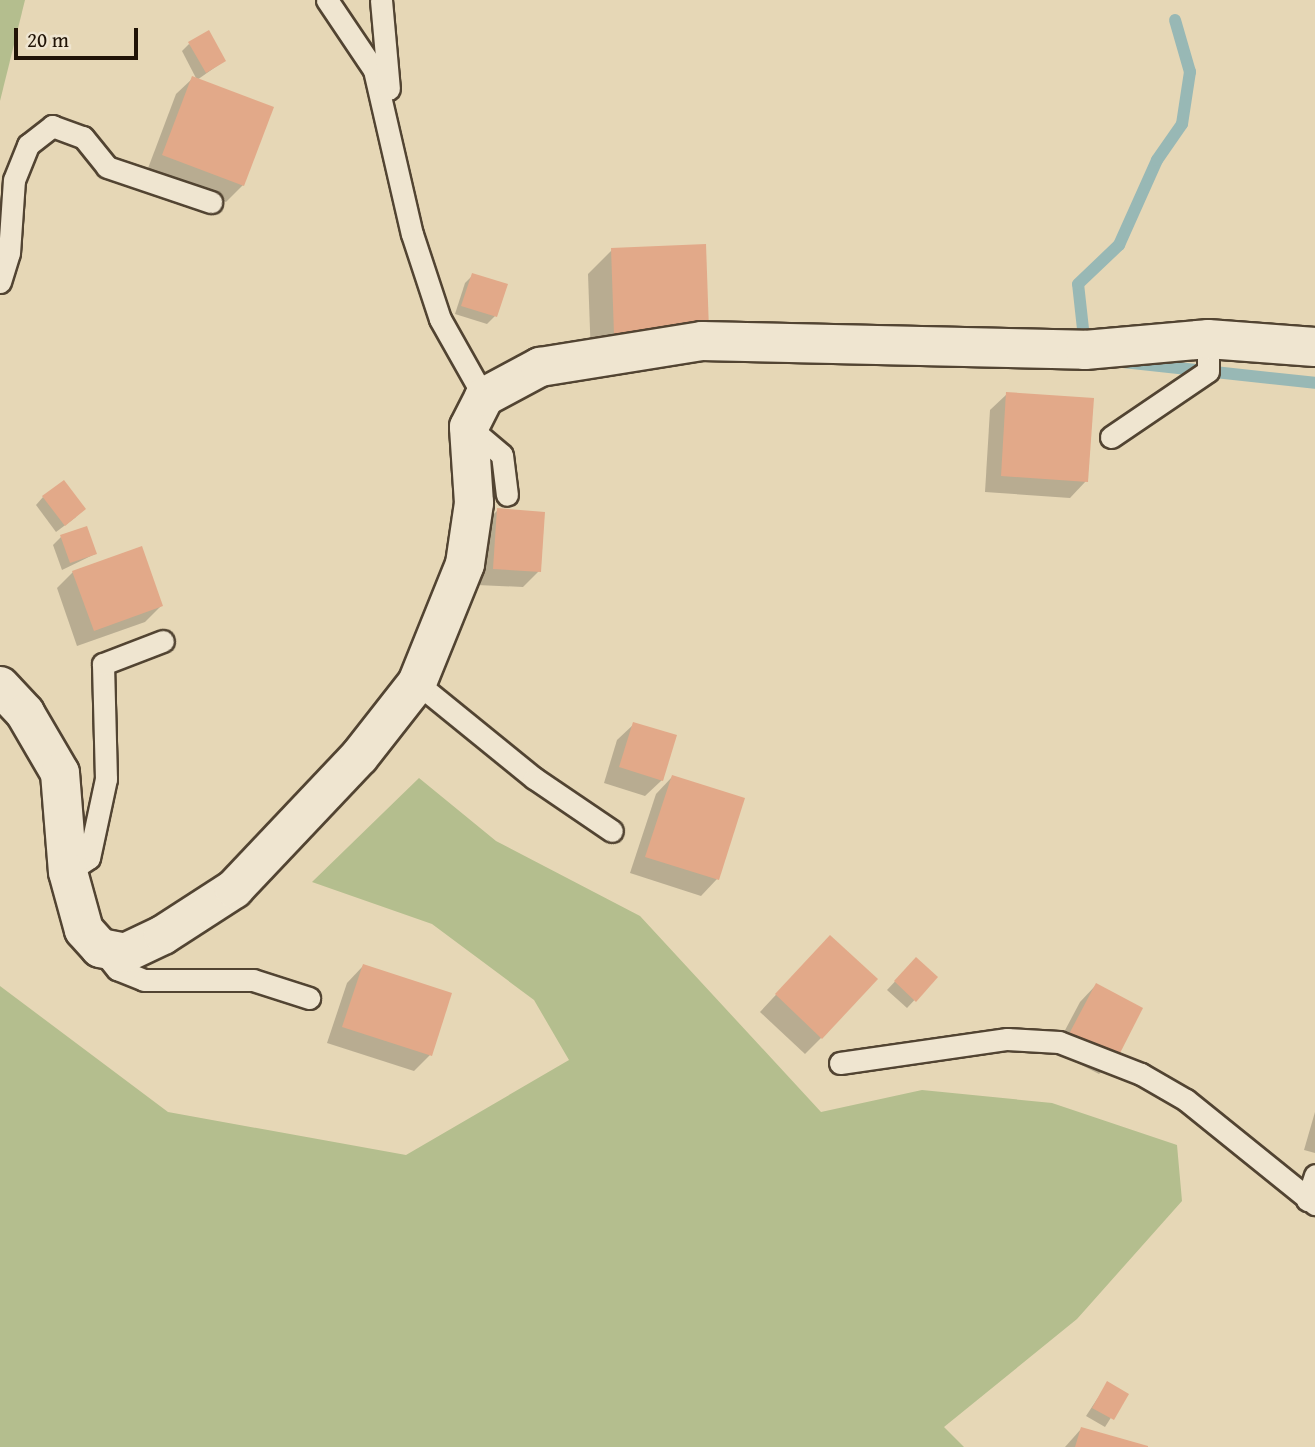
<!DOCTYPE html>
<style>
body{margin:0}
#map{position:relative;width:1315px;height:1447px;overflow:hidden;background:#e6d7b6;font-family:"Gentium Book Plus",serif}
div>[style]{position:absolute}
.green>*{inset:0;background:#b4be8e}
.shadow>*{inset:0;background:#0003}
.stream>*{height:12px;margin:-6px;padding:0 6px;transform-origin:6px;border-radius:6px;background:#98b8b5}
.building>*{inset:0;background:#e2a989}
.roads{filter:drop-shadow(2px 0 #524432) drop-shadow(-2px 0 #524432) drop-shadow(0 2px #524432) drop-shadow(0 -2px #524432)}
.service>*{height:21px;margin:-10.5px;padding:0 10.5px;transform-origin:10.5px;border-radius:10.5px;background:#efe5d0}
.minor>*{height:38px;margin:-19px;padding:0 19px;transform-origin:19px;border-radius:19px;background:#efe5d0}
span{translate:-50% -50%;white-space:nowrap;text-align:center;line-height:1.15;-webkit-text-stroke:5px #efe5d0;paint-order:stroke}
.scale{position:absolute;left:14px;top:28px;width:124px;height:32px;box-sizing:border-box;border:4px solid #201306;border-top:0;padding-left:9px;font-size:21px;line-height:24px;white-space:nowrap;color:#201306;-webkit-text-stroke:5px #efe5d0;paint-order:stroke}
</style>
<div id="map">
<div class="green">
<div style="clip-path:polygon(0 0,25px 0,0 101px)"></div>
<div style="clip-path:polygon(419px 778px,496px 841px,640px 916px,821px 1112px,922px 1090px,1052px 1103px,1177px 1145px,1182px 1201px,1077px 1319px,944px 1427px,964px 1447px,0 1447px,0 986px,168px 1112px,406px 1155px,569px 1060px,534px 1000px,432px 924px,312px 882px)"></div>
</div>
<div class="shadow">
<div style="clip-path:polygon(189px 44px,224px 61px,197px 80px,182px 51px)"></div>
<div style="clip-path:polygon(193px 78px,243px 185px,226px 202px,147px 171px,176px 94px)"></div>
<div style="clip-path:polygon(612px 250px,707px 330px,591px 358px,588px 274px)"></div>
<div style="clip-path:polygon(473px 275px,495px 316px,487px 324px,455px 314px,465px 283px)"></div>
<div style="clip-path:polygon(1007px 394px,1086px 481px,1070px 498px,985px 492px,990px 410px)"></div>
<div style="clip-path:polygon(43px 497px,76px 517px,56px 532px,36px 505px)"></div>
<div style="clip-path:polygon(498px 510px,539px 571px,523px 587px,477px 585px,481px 526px)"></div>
<div style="clip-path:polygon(61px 537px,95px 554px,62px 570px,53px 545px)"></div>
<div style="clip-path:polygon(73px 572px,161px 606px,145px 622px,77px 646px,57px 588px)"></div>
<div style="clip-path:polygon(634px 724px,662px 780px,645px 796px,604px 783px,617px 740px)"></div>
<div style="clip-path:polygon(672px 777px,717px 879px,701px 896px,630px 873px,656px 794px)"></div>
<div style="clip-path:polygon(814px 954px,821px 1038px,805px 1054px,760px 1012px)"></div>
<div style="clip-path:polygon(916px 959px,936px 977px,907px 1008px,887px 990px)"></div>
<div style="clip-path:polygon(363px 966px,430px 1055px,414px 1071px,327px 1043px,347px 983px)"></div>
<div style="clip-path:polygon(1096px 985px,1116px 1058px,1099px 1074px,1054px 1051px,1080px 1002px)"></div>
<div style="clip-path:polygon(1315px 1112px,1315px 1153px,1304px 1150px)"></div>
<div style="clip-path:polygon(1107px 1384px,1126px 1394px,1105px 1427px,1086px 1416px)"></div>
<div style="clip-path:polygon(1081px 1429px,1144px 1447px,1065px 1447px)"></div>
</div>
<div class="stream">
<div style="left:1085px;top:347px;width:63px;rotate:-96.3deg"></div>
<div style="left:1078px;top:284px;width:57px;rotate:-43.6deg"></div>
<div style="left:1119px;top:245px;width:93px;rotate:-65.9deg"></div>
<div style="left:1157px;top:160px;width:44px;rotate:-55.2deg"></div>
<div style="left:1182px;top:124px;width:53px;rotate:-81.3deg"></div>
<div style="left:1190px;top:72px;width:54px;rotate:-106.1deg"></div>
<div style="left:1123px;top:362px;width:193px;rotate:6.2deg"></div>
</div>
<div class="building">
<div style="clip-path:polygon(209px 30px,226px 61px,206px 73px,188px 42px)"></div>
<div style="clip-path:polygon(192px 76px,274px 107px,244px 186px,162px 155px)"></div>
<div style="clip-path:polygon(706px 244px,709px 330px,614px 334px,611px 248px)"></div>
<div style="clip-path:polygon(472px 273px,508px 284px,497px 317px,461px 306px)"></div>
<div style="clip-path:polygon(1006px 392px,1094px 398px,1088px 482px,1001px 476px)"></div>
<div style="clip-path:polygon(64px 480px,86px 509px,65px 526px,42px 496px)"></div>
<div style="clip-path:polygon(497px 508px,545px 512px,541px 572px,493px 569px)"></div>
<div style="clip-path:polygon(87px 526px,97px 554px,70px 563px,60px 535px)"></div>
<div style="clip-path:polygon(142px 546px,163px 606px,94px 631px,72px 571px)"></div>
<div style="clip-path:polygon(633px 722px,677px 735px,663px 781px,619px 767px)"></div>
<div style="clip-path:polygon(672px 775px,745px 798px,719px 880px,645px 857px)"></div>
<div style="clip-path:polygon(830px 935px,878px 979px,822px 1039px,775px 994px)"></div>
<div style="clip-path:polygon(916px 957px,938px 977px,916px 1002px,894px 981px)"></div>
<div style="clip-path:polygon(363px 964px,452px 993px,432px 1056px,342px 1027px)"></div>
<div style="clip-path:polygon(1096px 983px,1143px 1008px,1117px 1059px,1069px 1034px)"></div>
<div style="clip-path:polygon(1107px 1381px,1129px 1394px,1114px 1420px,1092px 1408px)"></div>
<div style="clip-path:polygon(1081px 1427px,1148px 1446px,1148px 1447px,1075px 1447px)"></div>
</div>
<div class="roads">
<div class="service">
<div style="left:327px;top:0;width:84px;rotate:56.1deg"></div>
<div style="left:374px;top:70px;width:168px;rotate:77deg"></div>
<div style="left:412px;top:234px;width:89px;rotate:71.8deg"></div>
<div style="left:440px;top:319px;width:90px;rotate:60.6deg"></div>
<div style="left:381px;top:0;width:89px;rotate:84.9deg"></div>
<div style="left:0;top:282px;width:30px;rotate:-73deg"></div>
<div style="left:9px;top:253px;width:73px;rotate:-86.1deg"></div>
<div style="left:14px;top:180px;width:38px;rotate:-68deg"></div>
<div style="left:28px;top:145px;width:31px;rotate:-38deg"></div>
<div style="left:52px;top:126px;width:33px;rotate:20deg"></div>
<div style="left:83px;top:137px;width:38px;rotate:51deg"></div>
<div style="left:107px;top:167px;width:110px;rotate:18.6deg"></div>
<div style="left:469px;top:427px;width:43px;rotate:40.3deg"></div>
<div style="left:502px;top:455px;width:40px;rotate:82.9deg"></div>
<div style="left:1111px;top:437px;width:117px;rotate:-34.2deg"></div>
<div style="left:1208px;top:371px;width:32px;rotate:-90deg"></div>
<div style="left:417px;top:683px;width:151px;rotate:39.1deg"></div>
<div style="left:534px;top:778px;width:94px;rotate:34.2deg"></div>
<div style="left:68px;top:872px;width:25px;rotate:-34deg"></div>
<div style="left:89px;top:858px;width:81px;rotate:-77.9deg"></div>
<div style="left:106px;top:779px;width:115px;rotate:-91.5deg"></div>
<div style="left:103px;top:664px;width:64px;rotate:-21deg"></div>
<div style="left:104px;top:953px;width:21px;rotate:51deg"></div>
<div style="left:117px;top:969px;width:29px;rotate:22deg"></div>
<div style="left:144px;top:980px;width:109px"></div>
<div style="left:253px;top:980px;width:59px;rotate:17.8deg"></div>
<div style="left:840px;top:1063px;width:169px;rotate:-8.2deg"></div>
<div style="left:1007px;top:1039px;width:52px;rotate:3.3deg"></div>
<div style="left:1059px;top:1042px;width:88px;rotate:21.3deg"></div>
<div style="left:1141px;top:1074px;width:52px;rotate:30deg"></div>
<div style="left:1186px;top:1100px;width:166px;rotate:38.9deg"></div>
<div style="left:1307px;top:1200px;width:26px;rotate:-72deg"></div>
</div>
<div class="minor">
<div style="left:0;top:686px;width:37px;rotate:47deg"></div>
<div style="left:25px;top:713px;width:69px;rotate:59.7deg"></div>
<div style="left:60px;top:773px;width:99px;rotate:85.4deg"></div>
<div style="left:68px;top:872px;width:60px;rotate:74.6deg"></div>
<div style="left:84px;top:930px;width:24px;rotate:48deg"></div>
<div style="left:100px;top:948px;width:25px;rotate:11deg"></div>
<div style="left:125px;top:953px;width:42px;rotate:-25.3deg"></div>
<div style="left:163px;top:935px;width:85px;rotate:-32.9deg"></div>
<div style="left:234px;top:889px;width:182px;rotate:-46.6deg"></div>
<div style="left:359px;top:757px;width:94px;rotate:-51.9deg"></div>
<div style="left:417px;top:683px;width:128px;rotate:-68deg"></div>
<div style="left:465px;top:564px;width:62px;rotate:-81.6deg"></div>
<div style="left:474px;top:503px;width:76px;rotate:-93.8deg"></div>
<div style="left:469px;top:427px;width:34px;rotate:-63deg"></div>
<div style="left:484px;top:397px;width:64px;rotate:-28.2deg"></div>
<div style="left:540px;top:367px;width:164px;rotate:-9.1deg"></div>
<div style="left:702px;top:341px;width:383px;rotate:1.3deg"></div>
<div style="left:1085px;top:350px;width:123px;rotate:-5.1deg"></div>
<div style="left:1208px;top:339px;width:107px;rotate:4.3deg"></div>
</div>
</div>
<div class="scale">20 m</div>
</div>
